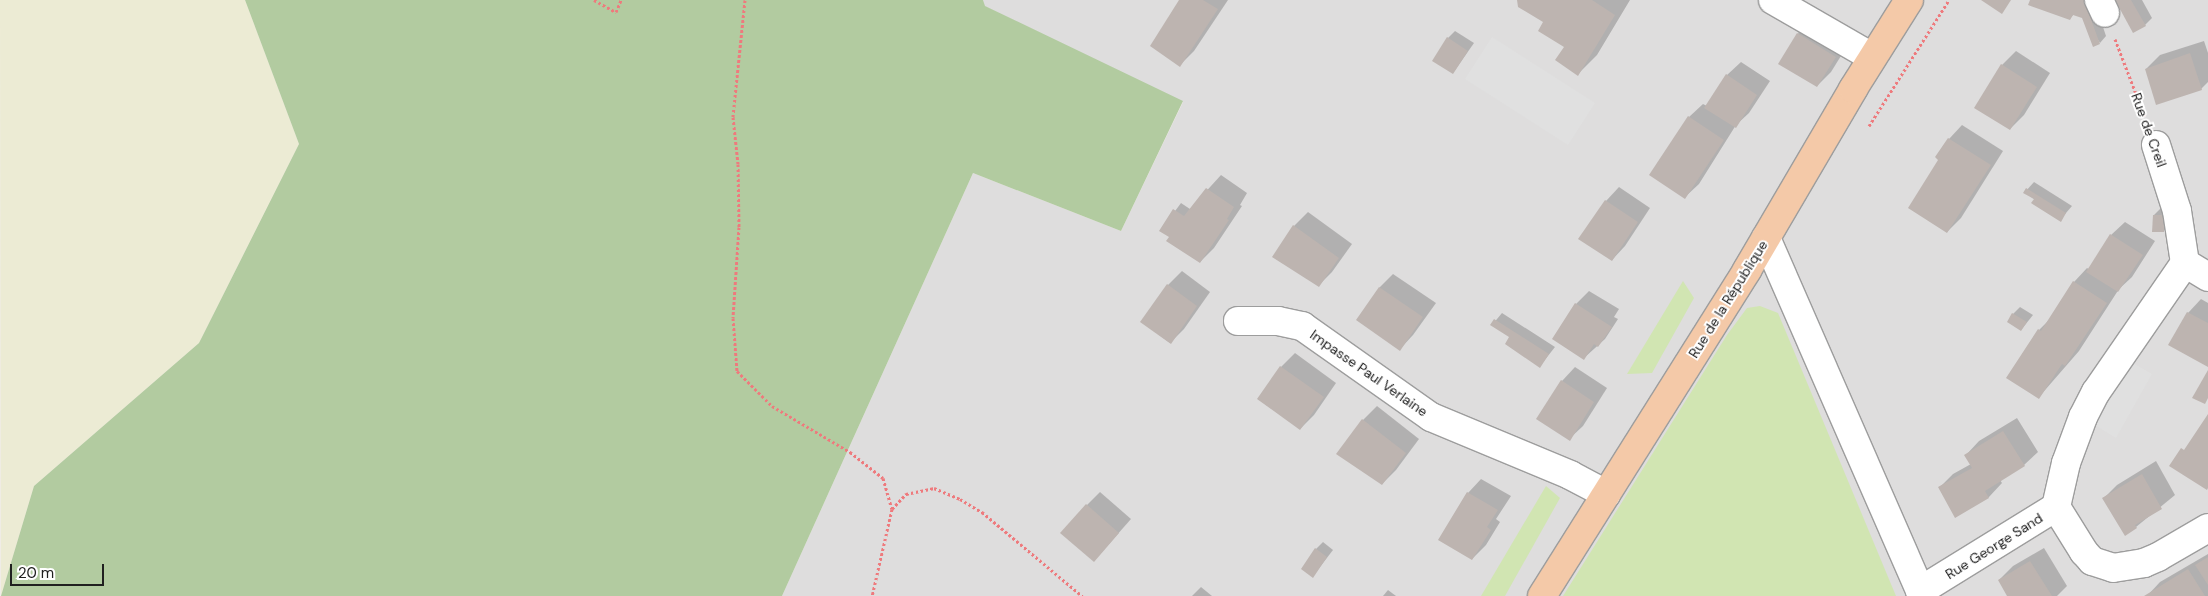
<!DOCTYPE html>
<meta charset="utf-8">
<style>
body{margin:0}
#map{position:relative;width:2208px;height:596px;overflow:hidden;background:#f0ece7;font-family:"DM Sans",sans-serif}
div>[style]{position:absolute}
.residential>*{inset:0;background:#dedddd}
.farmland>*{inset:0;background:#ecebd4}
.grass>*{inset:0;background:#d1e5b2}
.forest>*{inset:0;background:#b2cba0}
.parking>*{inset:0;background:#e0e0e0}
.shadow>*{inset:0;background:#0003}
.building>*{inset:0;background:#bdb4b0}
.path>*{height:3px;margin-top:-1.5px;transform-origin:0;background:repeating-linear-gradient(90deg,#ee7a7d 0 2.5px,transparent 0 5px)}
.roads{filter:drop-shadow(1px 0 #9d9d9d) drop-shadow(-1px 0 #9d9d9d) drop-shadow(0 1px #9d9d9d) drop-shadow(0 -1px #9d9d9d)}
.minor>*{height:28px;margin:-14px;padding:0 14px;transform-origin:14px;border-radius:14px;background:#fff}
.major>*{height:28px;margin:-14px;padding:0 14px;transform-origin:14px;border-radius:14px;background:#f4c9a8}
span{translate:-50% -50%;white-space:nowrap;text-align:center;line-height:1.15;-webkit-text-stroke:4px #fff;paint-order:stroke}
.street-label{font-size:14px;color:#202020}
.scale{position:absolute;left:10px;top:564px;width:94px;height:22px;box-sizing:border-box;border:2px solid #202020;border-top:0;padding-left:6px;font-size:15px;line-height:18px;white-space:nowrap;color:#202020;-webkit-text-stroke:4px #fff;paint-order:stroke}
</style>
<div id="map">
<div class="residential">
<div style="clip-path:polygon(983px 0,2208px 0,2208px 596px,782px 596px,973px 173px,1121px 231px,1183px 102px,984px 6px)"></div>
</div>
<div class="farmland">
<div style="clip-path:polygon(0 0,245px 0,299px 144px,199px 343px,34px 486px,1px 596px)"></div>
</div>
<div class="grass">
<div style="clip-path:polygon(1683px 281px,1694px 298px,1652px 373px,1627px 374px)"></div>
<div style="clip-path:polygon(1760px 306px,1778px 313px,1896px 596px,1563px 596px,1727px 335px,1747px 308px)"></div>
<div style="clip-path:polygon(1546px 486px,1560px 498px,1505px 596px,1481px 596px)"></div>
</div>
<div class="forest">
<div style="clip-path:polygon(245px 0,983px 0,985px 6px,1183px 101px,1121px 231px,973px 173px,782px 596px,1px 596px,34px 486px,199px 343px,299px 144px)"></div>
</div>
<div class="parking">
<div style="clip-path:polygon(1492px 37px,1595px 103px,1568px 145px,1465px 79px)"></div>
<div style="clip-path:polygon(2131px 362px,2152px 374px,2116px 438px,2095px 425px)"></div>
</div>
<div class="shadow">
<div style="clip-path:polygon(1180px 0,1228px 0,1194px 51px,1180px 65px)"></div>
<div style="clip-path:polygon(1518px 0,1630px 0,1597px 55px,1578px 74px,1566px 47px,1545px 22px)"></div>
<div style="clip-path:polygon(2032px 0,2094px 0,2106px 36px,2100px 43px,2083px 17px,2074px 14px,2070px 18px)"></div>
<div style="clip-path:polygon(2116px 0,2142px 0,2152px 18px,2145px 25px)"></div>
<div style="clip-path:polygon(1811px 20px,1849px 43px,1831px 72px,1817px 86px,1798px 33px)"></div>
<div style="clip-path:polygon(1455px 31px,1474px 43px,1453px 73px,1448px 38px)"></div>
<div style="clip-path:polygon(2204px 41px,2208px 53px,2208px 82px,2201px 89px,2146px 69px,2160px 55px)"></div>
<div style="clip-path:polygon(2016px 51px,2050px 73px,2024px 115px,2010px 129px,2002px 65px)"></div>
<div style="clip-path:polygon(1741px 62px,1770px 81px,1749px 113px,1736px 125px,1699px 184px,1685px 197px,1689px 117px,1703px 104px,1707px 106px,1727px 75px)"></div>
<div style="clip-path:polygon(1962px 125px,2003px 151px,1961px 218px,1947px 232px,1940px 159px,1949px 139px)"></div>
<div style="clip-path:polygon(1221px 175px,1247px 193px,1240px 205px,1242px 206px,1214px 248px,1200px 262px,1174px 232px,1161px 230px,1181px 203px,1190px 209px)"></div>
<div style="clip-path:polygon(2034px 182px,2072px 206px,2060px 220px,2025px 192px)"></div>
<div style="clip-path:polygon(1619px 187px,1650px 208px,1625px 246px,1612px 260px,1606px 201px)"></div>
<div style="clip-path:polygon(2161px 208px,2170px 208px,2170px 224px,2163px 231px,2154px 215px)"></div>
<div style="clip-path:polygon(1308px 212px,1352px 244px,1332px 272px,1319px 285px,1273px 257px,1294px 226px)"></div>
<div style="clip-path:polygon(2125px 222px,2155px 241px,2132px 277px,2119px 289px,2079px 351px,2039px 397px,2039px 330px,2050px 319px,2074px 282px,2087px 268px,2090px 270px,2111px 235px)"></div>
<div style="clip-path:polygon(1182px 271px,1210px 292px,1184px 329px,1170px 343px,1142px 322px,1168px 285px)"></div>
<div style="clip-path:polygon(1393px 274px,1436px 303px,1413px 335px,1400px 349px,1357px 320px,1380px 287px)"></div>
<div style="clip-path:polygon(1589px 291px,1619px 309px,1614px 317px,1618px 319px,1605px 339px,1584px 358px,1576px 304px)"></div>
<div style="clip-path:polygon(2201px 299px,2208px 303px,2208px 366px,2188px 313px)"></div>
<div style="clip-path:polygon(2020px 307px,2033px 315px,2021px 330px,2013px 314px)"></div>
<div style="clip-path:polygon(1502px 313px,1555px 347px,1540px 366px,1511px 337px,1492px 325px)"></div>
<div style="clip-path:polygon(1295px 353px,1336px 383px,1314px 415px,1300px 429px,1258px 399px,1281px 367px)"></div>
<div style="clip-path:polygon(1575px 367px,1607px 388px,1583px 426px,1569px 439px,1562px 381px)"></div>
<div style="clip-path:polygon(1377px 406px,1419px 439px,1396px 470px,1382px 484px,1338px 453px,1363px 420px)"></div>
<div style="clip-path:polygon(2017px 418px,2038px 452px,2024px 465px,2000px 480px,2002px 483px,1989px 497px,1956px 516px,1939px 488px,1953px 474px,1971px 464px,1966px 455px,1979px 441px)"></div>
<div style="clip-path:polygon(2156px 461px,2175px 495px,2136px 527px,2103px 499px,2117px 485px)"></div>
<div style="clip-path:polygon(1481px 479px,1511px 496px,1496px 519px,1500px 522px,1486px 545px,1472px 559px,1468px 493px)"></div>
<div style="clip-path:polygon(1100px 492px,1131px 519px,1094px 561px,1087px 505px)"></div>
<div style="clip-path:polygon(1323px 542px,1333px 550px,1313px 576px,1316px 549px)"></div>
<div style="clip-path:polygon(2044px 548px,2067px 586px,2057px 596px,2008px 596px,1999px 580px,2013px 566px)"></div>
<div style="clip-path:polygon(2208px 554px,2208px 596px,2147px 596px,2160px 582px)"></div>
<div style="clip-path:polygon(1201px 587px,1212px 596px,1192px 596px)"></div>
<div style="clip-path:polygon(1388px 590px,1396px 596px,1383px 596px)"></div>
</div>
<div class="building">
<div style="clip-path:polygon(1179px 0,1203px 0,1218px 9px,1180px 67px,1150px 46px)"></div>
<div style="clip-path:polygon(1517px 0,1592px 0,1615px 15px,1578px 76px,1555px 60px,1564px 47px,1538px 31px,1543px 22px,1518px 7px)"></div>
<div style="clip-path:polygon(1981px 0,2011px 0,2002px 14px)"></div>
<div style="clip-path:polygon(2030px 0,2084px 0,2100px 44px,2093px 47px,2082px 18px,2073px 15px,2070px 20px,2028px 5px)"></div>
<div style="clip-path:polygon(2115px 0,2131px 0,2146px 26px,2133px 33px)"></div>
<div style="clip-path:polygon(1797px 33px,1836px 57px,1817px 87px,1778px 64px)"></div>
<div style="clip-path:polygon(1447px 37px,1468px 51px,1453px 74px,1432px 61px)"></div>
<div style="clip-path:polygon(2190px 53px,2202px 90px,2156px 105px,2145px 69px)"></div>
<div style="clip-path:polygon(2001px 64px,2037px 87px,2010px 130px,1974px 108px)"></div>
<div style="clip-path:polygon(1726px 74px,1757px 95px,1736px 128px,1704px 108px)"></div>
<div style="clip-path:polygon(1688px 116px,1724px 140px,1685px 199px,1649px 175px)"></div>
<div style="clip-path:polygon(1948px 138px,1991px 165px,1947px 233px,1908px 208px,1938px 160px,1935px 157px)"></div>
<div style="clip-path:polygon(1206px 188px,1234px 207px,1227px 219px,1229px 220px,1200px 263px,1166px 241px,1169px 237px,1159px 231px,1173px 209px,1184px 216px)"></div>
<div style="clip-path:polygon(2026px 188px,2066px 213px,2061px 222px,2031px 203px,2034px 199px,2023px 193px)"></div>
<div style="clip-path:polygon(1605px 200px,1638px 222px,1612px 261px,1578px 239px)"></div>
<div style="clip-path:polygon(2153px 215px,2164px 215px,2164px 232px,2152px 232px)"></div>
<div style="clip-path:polygon(1293px 225px,1339px 258px,1319px 287px,1272px 257px)"></div>
<div style="clip-path:polygon(2110px 234px,2143px 255px,2118px 292px,2086px 272px)"></div>
<div style="clip-path:polygon(2073px 281px,2107px 303px,2065px 366px,2062px 364px,2039px 399px,2006px 378px,2038px 329px,2041px 331px)"></div>
<div style="clip-path:polygon(1167px 284px,1197px 306px,1171px 344px,1140px 322px)"></div>
<div style="clip-path:polygon(1379px 287px,1423px 317px,1400px 351px,1356px 320px)"></div>
<div style="clip-path:polygon(1575px 303px,1612px 327px,1598px 347px,1594px 344px,1584px 360px,1552px 339px)"></div>
<div style="clip-path:polygon(2187px 312px,2208px 323px,2208px 367px,2168px 345px)"></div>
<div style="clip-path:polygon(2012px 313px,2027px 322px,2021px 331px,2007px 322px)"></div>
<div style="clip-path:polygon(1494px 319px,1549px 354px,1540px 368px,1505px 344px,1509px 337px,1490px 325px)"></div>
<div style="clip-path:polygon(1280px 366px,1324px 397px,1300px 430px,1257px 399px)"></div>
<div style="clip-path:polygon(2208px 370px,2208px 398px,2205px 404px,2192px 398px)"></div>
<div style="clip-path:polygon(1561px 380px,1594px 402px,1570px 441px,1536px 419px)"></div>
<div style="clip-path:polygon(2208px 414px,2208px 488px,2207px 490px,2169px 466px,2181px 448px,2184px 450px)"></div>
<div style="clip-path:polygon(1362px 419px,1406px 453px,1382px 485px,1336px 454px)"></div>
<div style="clip-path:polygon(2003px 431px,2025px 466px,1985px 491px,1989px 498px,1955px 518px,1938px 487px,1972px 468px,1964px 455px)"></div>
<div style="clip-path:polygon(2142px 474px,2162px 509px,2135px 525px,2137px 528px,2125px 536px,2102px 498px)"></div>
<div style="clip-path:polygon(1467px 492px,1498px 510px,1487px 527px,1491px 530px,1472px 560px,1438px 540px)"></div>
<div style="clip-path:polygon(1086px 504px,1119px 533px,1094px 562px,1060px 533px)"></div>
<div style="clip-path:polygon(1315px 548px,1327px 557px,1313px 578px,1301px 569px)"></div>
<div style="clip-path:polygon(2208px 557px,2208px 585px,2195px 565px)"></div>
<div style="clip-path:polygon(2030px 561px,2052px 596px,2007px 596px,1998px 580px)"></div>
<div style="clip-path:polygon(2188px 569px,2205px 596px,2144px 596px)"></div>
</div>
<div class="path">
<div style="left:594px;top:0;width:25px;rotate:29deg"></div>
<div style="left:616px;top:12px;width:13px;rotate:-67deg"></div>
<div style="left:745px;top:0;width:118px;rotate:95.9deg"></div>
<div style="left:733px;top:117px;width:47px;rotate:83.9deg"></div>
<div style="left:738px;top:164px;width:63px;rotate:89.1deg"></div>
<div style="left:739px;top:227px;width:91px;rotate:93.8deg"></div>
<div style="left:733px;top:318px;width:53px;rotate:85.7deg"></div>
<div style="left:737px;top:371px;width:49px;rotate:45deg"></div>
<div style="left:772px;top:406px;width:91px;rotate:30.5deg"></div>
<div style="left:850px;top:452px;width:42px;rotate:38.2deg"></div>
<div style="left:883px;top:478px;width:32px;rotate:74deg"></div>
<div style="left:892px;top:509px;width:89px;rotate:102.9deg"></div>
<div style="left:2115px;top:39px;width:84px;rotate:69deg"></div>
<div style="left:1869px;top:126px;width:149px;rotate:-57.6deg"></div>
<div style="left:892px;top:509px;width:21px;rotate:-47deg"></div>
<div style="left:906px;top:494px;width:29px;rotate:-12deg"></div>
<div style="left:934px;top:488px;width:28px;rotate:23deg"></div>
<div style="left:960px;top:499px;width:26px;rotate:31deg"></div>
<div style="left:982px;top:512px;width:131px;rotate:40deg"></div>
</div>
<div class="roads">
<div class="minor">
<div style="left:1773px;top:0;width:114px;rotate:29.9deg"></div>
<div style="left:2099px;top:0;width:14px;rotate:65deg"></div>
<div style="left:2156px;top:145px;width:69px;rotate:72.3deg"></div>
<div style="left:2177px;top:211px;width:53px;rotate:81.3deg"></div>
<div style="left:1766px;top:238px;width:385px;rotate:66.4deg"></div>
<div style="left:1920px;top:591px;width:160px;rotate:-31.7deg"></div>
<div style="left:2056px;top:507px;width:45px;rotate:-77.2deg"></div>
<div style="left:2066px;top:463px;width:49px;rotate:-69.7deg"></div>
<div style="left:2083px;top:417px;width:28px;rotate:-63deg"></div>
<div style="left:2096px;top:392px;width:157px;rotate:-55.4deg"></div>
<div style="left:2185px;top:263px;width:27px;rotate:31deg"></div>
<div style="left:1238px;top:321px;width:40px"></div>
<div style="left:1278px;top:321px;width:25px;rotate:12deg"></div>
<div style="left:1302px;top:326px;width:158px;rotate:35.2deg"></div>
<div style="left:1431px;top:417px;width:151px;rotate:22.6deg"></div>
<div style="left:1570px;top:475px;width:41px;rotate:27.8deg"></div>
<div style="left:2056px;top:507px;width:53px;rotate:58.1deg"></div>
<div style="left:2084px;top:552px;width:12px;rotate:48deg"></div>
<div style="left:2092px;top:561px;width:22px;rotate:18deg"></div>
<div style="left:2113px;top:568px;width:31px;rotate:-9deg"></div>
<div style="left:2144px;top:563px;width:15px;rotate:-23deg"></div>
<div style="left:2158px;top:557px;width:58px;rotate:-30.1deg"></div>
</div>
<div class="major">
<div style="left:1542px;top:596px;width:385px;rotate:-57.8deg"></div>
<div style="left:1747px;top:270px;width:210px;rotate:-59.6deg"></div>
<div style="left:1853px;top:89px;width:105px;rotate:-57.8deg"></div>
</div>
</div>
<div class="street-label">
<span style="left:2149px;top:130px;rotate:70deg">Rue de Creil</span>
<span style="left:1728px;top:299px;rotate:-58deg">Rue de la République</span>
<span style="left:1369px;top:373px;rotate:35deg">Impasse Paul Verlaine</span>
<span style="left:1994px;top:546px;rotate:-32deg">Rue George Sand</span>
</div>
<div class="scale">20 m</div>
</div>
